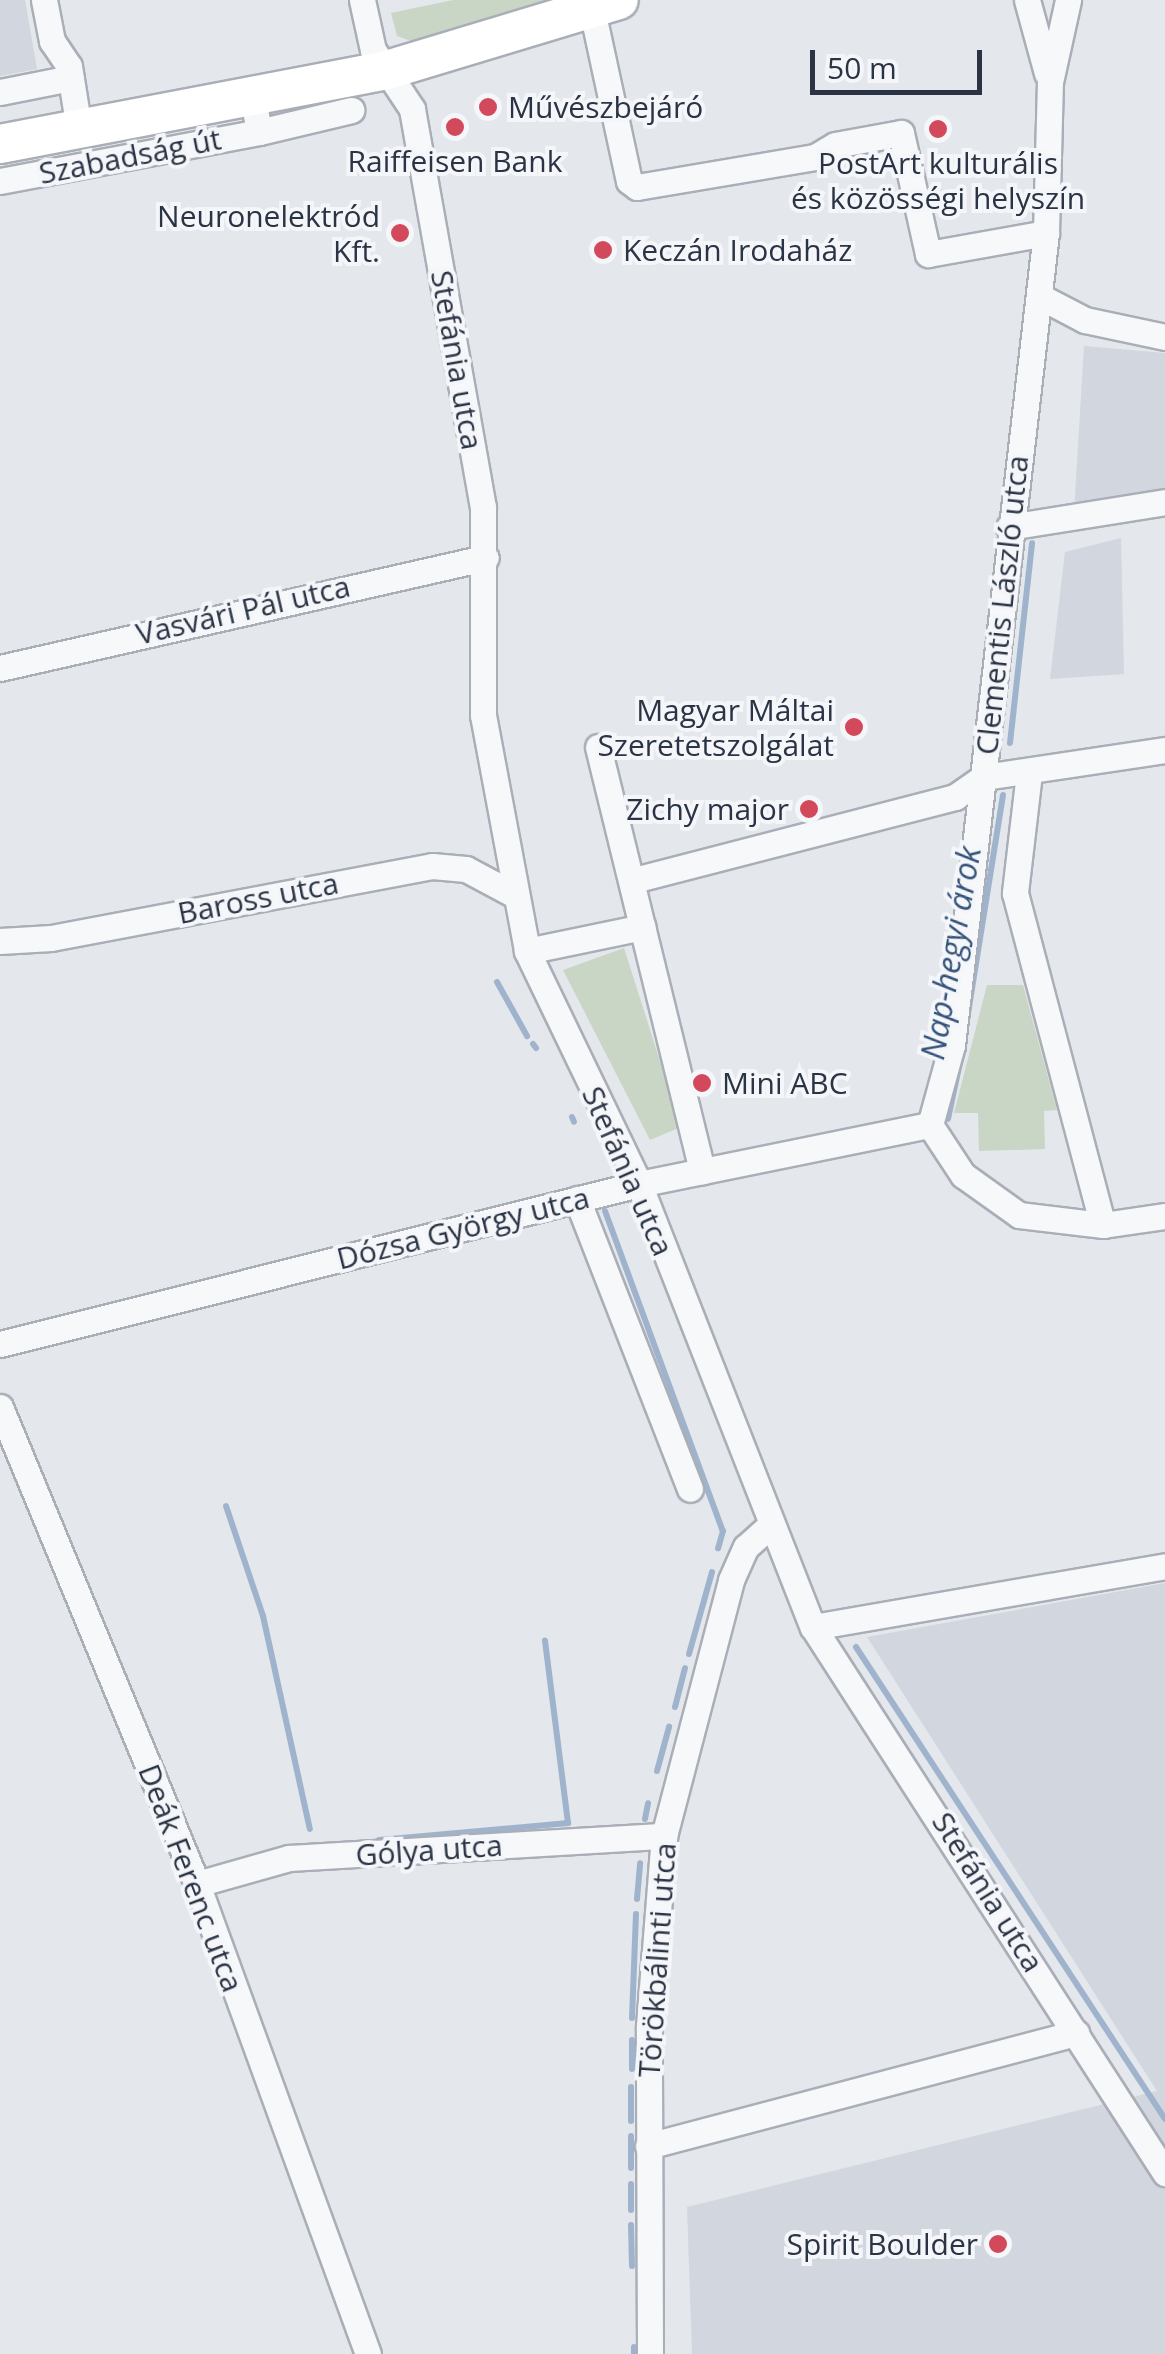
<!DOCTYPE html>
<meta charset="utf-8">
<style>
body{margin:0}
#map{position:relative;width:1165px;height:2354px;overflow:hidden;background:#e4e7ec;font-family:"Open Sans",sans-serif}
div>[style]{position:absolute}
.built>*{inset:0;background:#d2d6de}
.green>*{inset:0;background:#c9d6c5}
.stream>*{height:6px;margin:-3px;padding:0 3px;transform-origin:3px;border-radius:3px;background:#9fb4cc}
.roads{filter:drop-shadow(2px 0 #a9aeb7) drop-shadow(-2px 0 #a9aeb7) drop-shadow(0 2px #a9aeb7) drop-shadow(0 -2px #a9aeb7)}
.street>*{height:25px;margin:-12.5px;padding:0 12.5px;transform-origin:12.5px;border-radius:12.5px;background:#f7f8fa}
.primary>*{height:38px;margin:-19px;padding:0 19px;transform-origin:19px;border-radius:19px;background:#fff}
.dots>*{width:28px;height:28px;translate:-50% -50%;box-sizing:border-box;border:5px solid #f4f6f9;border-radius:50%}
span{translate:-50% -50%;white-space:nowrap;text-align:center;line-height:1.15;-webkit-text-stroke:8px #f4f6f9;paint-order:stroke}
.poi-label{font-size:30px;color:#2b3445}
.left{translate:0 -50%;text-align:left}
.right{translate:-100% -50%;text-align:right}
.street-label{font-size:30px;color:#2b3445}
.water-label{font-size:32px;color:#34527a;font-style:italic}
.scale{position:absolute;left:810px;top:50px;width:172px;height:45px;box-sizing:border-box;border:5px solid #2b3445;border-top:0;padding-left:12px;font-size:30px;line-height:35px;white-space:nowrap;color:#2b3445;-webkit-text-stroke:8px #f4f6f9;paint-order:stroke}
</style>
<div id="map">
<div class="built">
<div style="clip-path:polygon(0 0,25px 0,37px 69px,0 76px)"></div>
<div style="clip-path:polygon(1084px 346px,1165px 353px,1165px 494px,1074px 512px)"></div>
<div style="clip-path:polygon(1121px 538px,1124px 674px,1050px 679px,1065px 552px)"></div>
<div style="clip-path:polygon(1165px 1583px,1165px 2354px,692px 2354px,687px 2207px,1157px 2091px,867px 1637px)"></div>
</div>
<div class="green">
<div style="clip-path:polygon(453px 0,597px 0,551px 3px,411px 41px,397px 36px,391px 13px)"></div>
<div style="clip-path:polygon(624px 948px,681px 1127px,650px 1140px,563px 970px)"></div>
<div style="clip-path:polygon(987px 985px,1023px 985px,1057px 1110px,1044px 1111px,1045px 1149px,979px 1151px,978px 1113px,954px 1113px)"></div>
</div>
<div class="stream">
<div style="left:1010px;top:743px;width:201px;rotate:-83.7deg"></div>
<div style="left:497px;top:982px;width:62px;rotate:60.9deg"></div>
<div style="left:966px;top:1026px;width:234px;rotate:-80.9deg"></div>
<div style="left:533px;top:1044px;width:5px;rotate:53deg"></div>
<div style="left:572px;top:1117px;width:5px;rotate:68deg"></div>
<div style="left:948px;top:1119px;width:67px;rotate:-78deg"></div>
<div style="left:605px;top:1211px;width:341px;rotate:69.8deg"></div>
<div style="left:723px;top:1531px;width:18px;rotate:106deg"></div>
<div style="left:226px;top:1506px;width:116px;rotate:71.4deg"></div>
<div style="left:263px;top:1616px;width:218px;rotate:77.6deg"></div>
<div style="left:856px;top:1647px;width:564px;rotate:56.79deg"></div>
<div style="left:689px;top:1654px;width:85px;rotate:-74.3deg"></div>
<div style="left:675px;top:1707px;width:40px;rotate:-75.6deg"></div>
<div style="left:657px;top:1771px;width:46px;rotate:-74.7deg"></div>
<div style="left:645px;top:1819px;width:16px;rotate:-79deg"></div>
<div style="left:379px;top:1840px;width:190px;rotate:-5.1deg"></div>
<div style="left:568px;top:1823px;width:184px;rotate:-97.2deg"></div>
<div style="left:637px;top:1899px;width:36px;rotate:-85deg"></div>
<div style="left:632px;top:2018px;width:104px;rotate:-87.8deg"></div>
<div style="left:632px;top:2069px;width:29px;rotate:-90deg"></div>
<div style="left:631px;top:2121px;width:34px;rotate:-90deg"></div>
<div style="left:631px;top:2136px;width:32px;rotate:90deg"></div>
<div style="left:631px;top:2210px;width:26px;rotate:-90deg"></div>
<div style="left:631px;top:2225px;width:41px;rotate:88.6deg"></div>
<div style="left:634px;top:2347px;width:7px;rotate:90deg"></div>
</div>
<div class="roads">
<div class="street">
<div style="left:44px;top:0;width:42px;rotate:79deg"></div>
<div style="left:52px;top:41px;width:30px;rotate:56deg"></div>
<div style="left:69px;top:66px;width:64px;rotate:81deg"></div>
<div style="left:362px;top:0;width:51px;rotate:77.6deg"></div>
<div style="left:373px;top:50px;width:71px;rotate:56.5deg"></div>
<div style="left:412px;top:109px;width:404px;rotate:79.9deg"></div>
<div style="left:483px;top:507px;width:208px;rotate:90deg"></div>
<div style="left:483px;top:715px;width:240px;rotate:79.4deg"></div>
<div style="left:527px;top:951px;width:259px;rotate:64.3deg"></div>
<div style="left:639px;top:1184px;width:476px;rotate:68.6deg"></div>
<div style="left:813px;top:1627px;width:650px;rotate:57.19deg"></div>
<div style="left:1027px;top:0;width:76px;rotate:74.7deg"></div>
<div style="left:592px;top:10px;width:175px;rotate:77.8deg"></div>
<div style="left:629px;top:181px;width:10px;rotate:37deg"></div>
<div style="left:637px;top:187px;width:181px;rotate:-9.6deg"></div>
<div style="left:815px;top:157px;width:23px;rotate:-31deg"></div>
<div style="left:835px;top:145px;width:67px;rotate:-10.3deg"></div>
<div style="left:901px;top:133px;width:124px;rotate:77.4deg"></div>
<div style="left:928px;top:254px;width:120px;rotate:-10.1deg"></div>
<div style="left:0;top:92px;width:72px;rotate:-11.2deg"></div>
<div style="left:259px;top:132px;width:95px;rotate:-13.4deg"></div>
<div style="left:0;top:181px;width:264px;rotate:-10.7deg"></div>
<div style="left:259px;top:132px;width:34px;rotate:-100deg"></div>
<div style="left:1039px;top:296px;width:52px;rotate:27.6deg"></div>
<div style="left:1085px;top:320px;width:82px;rotate:12deg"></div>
<div style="left:1009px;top:527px;width:158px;rotate:-9.1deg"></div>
<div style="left:0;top:668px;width:498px;rotate:-12.8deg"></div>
<div style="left:598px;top:747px;width:437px;rotate:76.2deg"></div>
<div style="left:1029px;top:773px;width:121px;rotate:96.7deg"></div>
<div style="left:1015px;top:893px;width:343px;rotate:75.2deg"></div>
<div style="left:634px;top:880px;width:332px;rotate:-14.5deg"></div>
<div style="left:955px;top:797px;width:35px;rotate:-35deg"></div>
<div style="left:984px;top:777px;width:183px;rotate:-8.5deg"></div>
<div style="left:0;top:941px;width:51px;rotate:-3.4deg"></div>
<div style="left:51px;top:938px;width:388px;rotate:-10.7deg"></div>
<div style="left:432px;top:866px;width:34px;rotate:5deg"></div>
<div style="left:466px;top:869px;width:51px;rotate:28.1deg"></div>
<div style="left:527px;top:951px;width:118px;rotate:-11.7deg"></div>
<div style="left:930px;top:1125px;width:83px;rotate:-74.6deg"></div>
<div style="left:952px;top:1045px;width:817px;rotate:-83.4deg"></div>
<div style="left:1046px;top:233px;width:151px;rotate:-88.5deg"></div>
<div style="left:1050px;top:82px;width:84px;rotate:-77.6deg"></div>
<div style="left:930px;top:1125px;width:60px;rotate:56.6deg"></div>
<div style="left:963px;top:1175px;width:69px;rotate:35.5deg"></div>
<div style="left:1019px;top:1215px;width:85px;rotate:6.8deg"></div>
<div style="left:1103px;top:1225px;width:63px;rotate:-8.3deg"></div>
<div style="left:577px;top:1199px;width:311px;rotate:68.7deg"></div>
<div style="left:0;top:1344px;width:659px;rotate:-14.06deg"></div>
<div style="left:639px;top:1184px;width:297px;rotate:-11.5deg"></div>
<div style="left:0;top:1407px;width:516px;rotate:67.56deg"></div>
<div style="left:197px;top:1884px;width:500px;rotate:70.01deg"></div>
<div style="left:813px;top:1627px;width:357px;rotate:-9.8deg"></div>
<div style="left:197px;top:1884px;width:96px;rotate:-15.8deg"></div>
<div style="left:289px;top:1858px;width:376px;rotate:-3.4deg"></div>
<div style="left:648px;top:2146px;width:443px;rotate:-14.8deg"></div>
<div style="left:650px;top:2354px;width:328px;rotate:-90.2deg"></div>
<div style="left:649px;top:2026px;width:191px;rotate:-85.5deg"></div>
<div style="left:664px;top:1836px;width:265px;rotate:-75.3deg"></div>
<div style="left:731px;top:1580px;width:36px;rotate:-66deg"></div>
<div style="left:746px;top:1547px;width:30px;rotate:-42deg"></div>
</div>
<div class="primary">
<div style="left:0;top:144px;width:394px;rotate:-10.8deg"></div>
<div style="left:387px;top:70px;width:242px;rotate:-16.8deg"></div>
</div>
</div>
<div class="dots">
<div style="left:488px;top:107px;background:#d1495b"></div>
<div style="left:455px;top:127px;background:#d1495b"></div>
<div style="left:938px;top:129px;background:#d1495b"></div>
<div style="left:400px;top:233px;background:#d1495b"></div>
<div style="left:603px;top:250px;background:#d1495b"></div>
<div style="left:854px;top:727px;background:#d1495b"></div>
<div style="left:809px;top:809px;background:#d1495b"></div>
<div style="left:702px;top:1083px;background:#d1495b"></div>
<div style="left:998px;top:2244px;background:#d1495b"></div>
</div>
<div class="poi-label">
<span class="left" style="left:508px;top:107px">Művészbejáró</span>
<span style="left:455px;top:161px">Raiffeisen Bank</span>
<span style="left:938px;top:180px">PostArt kulturális<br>és közösségi helyszín</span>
<span class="right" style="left:380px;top:233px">Neuronelektród<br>Kft.</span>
<span class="left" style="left:623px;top:250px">Keczán Irodaház</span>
<span class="right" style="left:834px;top:727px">Magyar Máltai<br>Szeretetszolgálat</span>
<span class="right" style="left:789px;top:809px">Zichy major</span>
<span class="left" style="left:722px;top:1083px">Mini ABC</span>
<span class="right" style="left:978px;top:2244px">Spirit Boulder</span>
</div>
<div class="street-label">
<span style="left:130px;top:156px;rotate:-11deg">Szabadság út</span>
<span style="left:457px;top:360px;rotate:80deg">Stefánia utca</span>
<span style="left:1002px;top:605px;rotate:-84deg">Clementis László utca</span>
<span style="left:243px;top:610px;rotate:-13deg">Vasvári Pál utca</span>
<span style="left:258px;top:898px;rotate:-11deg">Baross utca</span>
<span style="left:628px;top:1171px;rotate:66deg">Stefánia utca</span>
<span style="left:463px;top:1228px;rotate:-14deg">Dózsa György utca</span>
<span style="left:429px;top:1850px;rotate:-4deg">Gólya utca</span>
<span style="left:191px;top:1878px;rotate:69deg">Deák Ferenc utca</span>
<span style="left:988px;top:1892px;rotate:58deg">Stefánia utca</span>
<span style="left:657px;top:1960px;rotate:-86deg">Törökbálinti utca</span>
</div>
<div class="water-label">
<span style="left:951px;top:953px;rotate:-80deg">Nap-hegyi árok</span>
</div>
<div class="scale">50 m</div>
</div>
